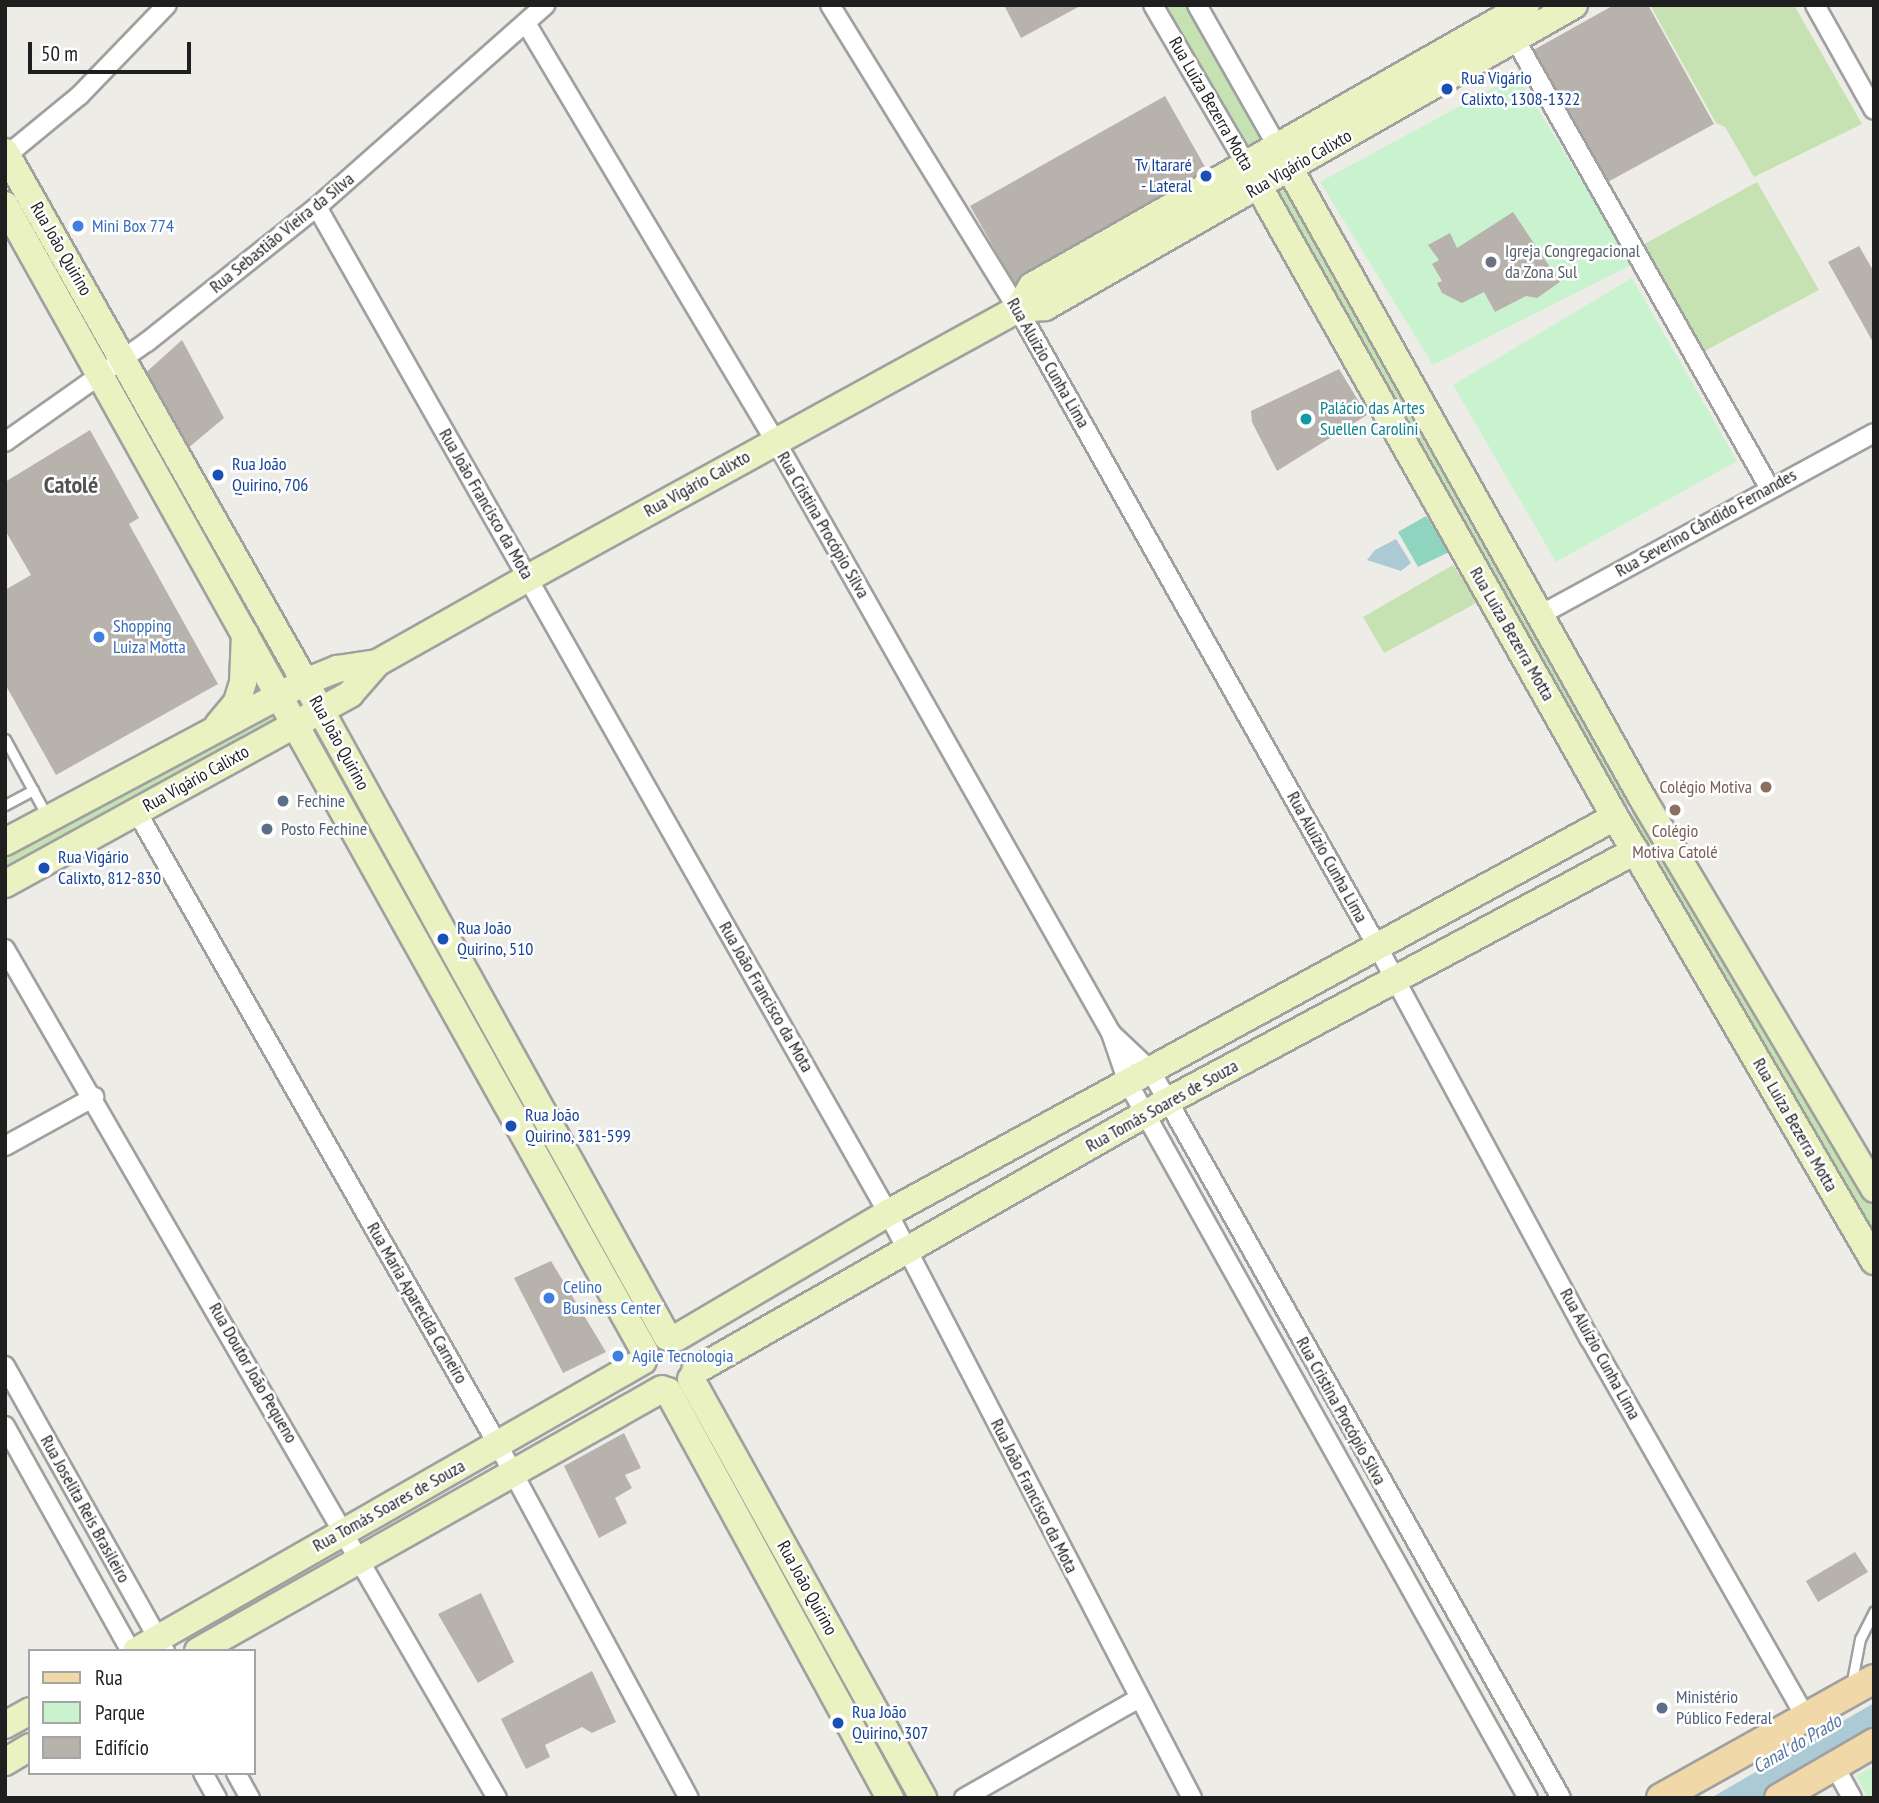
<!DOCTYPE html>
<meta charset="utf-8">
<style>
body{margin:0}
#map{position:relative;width:1879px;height:1803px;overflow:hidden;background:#eeece6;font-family:"PT Sans Narrow",sans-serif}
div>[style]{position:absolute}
.grass>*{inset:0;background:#c6e2b2}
.park>*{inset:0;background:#c9f3cf}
.pitch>*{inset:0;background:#8ed4bf}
.water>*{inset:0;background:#acc9d6}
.building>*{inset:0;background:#b7b2ac}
.roads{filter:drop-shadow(2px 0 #a0a0a0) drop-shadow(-2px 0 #a0a0a0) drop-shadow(0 2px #a0a0a0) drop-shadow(0 -2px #a0a0a0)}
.lane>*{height:9px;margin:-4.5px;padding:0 4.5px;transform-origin:4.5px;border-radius:4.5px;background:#fff}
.street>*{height:18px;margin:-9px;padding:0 9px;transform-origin:9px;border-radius:9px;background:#fff}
.secondary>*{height:26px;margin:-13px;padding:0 13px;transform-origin:13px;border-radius:13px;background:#ebf2c1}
.primary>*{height:28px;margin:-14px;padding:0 14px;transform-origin:14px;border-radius:14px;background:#f0d8a9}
.dots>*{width:19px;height:19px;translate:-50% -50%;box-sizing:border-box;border:4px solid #fff;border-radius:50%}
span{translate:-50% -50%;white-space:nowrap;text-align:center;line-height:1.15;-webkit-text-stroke:5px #fff;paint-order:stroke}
.transit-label{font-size:18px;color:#164399}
.left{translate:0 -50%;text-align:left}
.right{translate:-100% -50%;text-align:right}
.street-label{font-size:18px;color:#1f1f1f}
.shop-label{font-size:18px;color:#366cbe}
.worship-label{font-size:18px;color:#5b616d}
.culture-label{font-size:18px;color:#0d838f}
.education-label{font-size:18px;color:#785e54}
.service-label{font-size:18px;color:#4e5e75}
.water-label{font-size:19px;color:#5776a3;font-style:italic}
.district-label{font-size:24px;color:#525252;font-weight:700}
.frame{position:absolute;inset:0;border:7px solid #1f1f1f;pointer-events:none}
.legend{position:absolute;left:28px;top:1649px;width:228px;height:126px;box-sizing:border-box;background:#fff;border:2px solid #a5a5a5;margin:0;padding:9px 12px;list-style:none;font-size:21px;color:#1f1f1f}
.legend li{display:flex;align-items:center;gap:14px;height:35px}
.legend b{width:35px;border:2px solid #a5a5a5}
.scale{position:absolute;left:28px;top:42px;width:163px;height:32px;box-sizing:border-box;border:4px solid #1f1f1f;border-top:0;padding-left:9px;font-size:21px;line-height:24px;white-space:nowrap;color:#1f1f1f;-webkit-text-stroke:5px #fff;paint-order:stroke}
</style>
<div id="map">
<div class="grass">
<div style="clip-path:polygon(1159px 5px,1190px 5px,1269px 144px,1247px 156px)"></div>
<div style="clip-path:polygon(1650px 5px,1794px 5px,1862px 124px,1754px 177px,1725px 127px,1716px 123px)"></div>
<div style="clip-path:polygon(1288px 180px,1638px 799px,1617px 809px,1267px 191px)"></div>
<div style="clip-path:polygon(1757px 182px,1819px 290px,1701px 353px,1639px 247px)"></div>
<div style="clip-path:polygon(1453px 565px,1478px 602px,1384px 653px,1363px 617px)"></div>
<div style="clip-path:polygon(278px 699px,291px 724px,5px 880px,5px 849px)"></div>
<div style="clip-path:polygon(1642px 807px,1874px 1203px,1874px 1252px,1623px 820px)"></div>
</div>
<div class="park">
<div style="clip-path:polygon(1517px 75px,1633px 264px,1433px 365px,1320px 182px)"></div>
<div style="clip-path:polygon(1632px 278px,1737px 461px,1556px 562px,1453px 385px)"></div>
<div style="clip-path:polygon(1874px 1766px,1874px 1798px,1868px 1798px,1856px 1776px)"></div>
</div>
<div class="pitch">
<div style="clip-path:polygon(1426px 516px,1449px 552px,1418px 567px,1398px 532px)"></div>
</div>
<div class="water">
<div style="clip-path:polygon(1396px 539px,1411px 563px,1401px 571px,1367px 560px,1375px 550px)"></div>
<div style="clip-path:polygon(1874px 1703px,1874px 1734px,1763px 1798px,1711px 1798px)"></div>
</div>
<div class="building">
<div style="clip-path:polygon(1004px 5px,1082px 5px,1021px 38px)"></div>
<div style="clip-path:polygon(1614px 5px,1648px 5px,1714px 124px,1604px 184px,1530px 52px)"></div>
<div style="clip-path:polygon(1165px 96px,1213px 181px,1019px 292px,970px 206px)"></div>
<div style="clip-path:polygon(1513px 212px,1560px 282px,1537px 298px,1526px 296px,1495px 312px,1484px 292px,1462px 303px,1442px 293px,1437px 283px,1442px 281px,1432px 264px,1439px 260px,1428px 245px,1450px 233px,1457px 248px)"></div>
<div style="clip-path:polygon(1859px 246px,1874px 272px,1874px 344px,1828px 262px)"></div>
<div style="clip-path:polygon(182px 340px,224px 418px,187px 449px,142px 376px)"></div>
<div style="clip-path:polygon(1339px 369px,1367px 415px,1277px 471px,1252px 422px,1251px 411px)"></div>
<div style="clip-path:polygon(90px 430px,139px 518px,129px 524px,218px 684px,56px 775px,5px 684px,5px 590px,31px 575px,5px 530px,5px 482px)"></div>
<div style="clip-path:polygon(551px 1261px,606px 1352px,563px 1373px,514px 1278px)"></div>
<div style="clip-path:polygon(624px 1433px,641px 1468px,625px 1475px,632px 1488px,615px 1498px,627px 1523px,599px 1538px,564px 1466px)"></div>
<div style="clip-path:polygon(1855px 1552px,1868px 1572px,1818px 1602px,1806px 1581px)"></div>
<div style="clip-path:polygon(481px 1593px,514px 1662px,478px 1683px,438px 1614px)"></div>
<div style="clip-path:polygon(592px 1671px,616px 1722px,592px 1733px,582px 1727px,545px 1745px,550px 1757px,526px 1769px,501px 1719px)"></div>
</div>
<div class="roads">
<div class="lane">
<div style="left:5px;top:739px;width:88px;rotate:61.4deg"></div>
<div style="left:5px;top:805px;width:32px;rotate:-28deg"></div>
<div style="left:1851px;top:1686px;width:48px;rotate:-79.2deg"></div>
<div style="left:1860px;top:1639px;width:31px;rotate:-63deg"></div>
</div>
<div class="street">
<div style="left:830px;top:5px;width:357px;rotate:58.3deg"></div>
<div style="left:1018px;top:309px;width:729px;rotate:60.59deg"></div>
<div style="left:1376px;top:944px;width:449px;rotate:61.6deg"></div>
<div style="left:1590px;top:1339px;width:438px;rotate:60.3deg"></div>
<div style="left:1153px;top:5px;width:184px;rotate:59.7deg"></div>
<div style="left:1197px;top:5px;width:162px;rotate:60.4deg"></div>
<div style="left:1815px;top:5px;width:120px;rotate:60.7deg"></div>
<div style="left:526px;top:23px;width:486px;rotate:59.2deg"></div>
<div style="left:775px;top:440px;width:682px;rotate:60.46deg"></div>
<div style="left:1111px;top:1033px;width:53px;rotate:71.2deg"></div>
<div style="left:1128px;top:1083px;width:819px;rotate:60.78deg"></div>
<div style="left:1510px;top:30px;width:525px;rotate:60.46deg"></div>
<div style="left:7px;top:155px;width:94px;rotate:-39.4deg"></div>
<div style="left:80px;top:95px;width:125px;rotate:-46deg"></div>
<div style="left:317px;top:207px;width:1157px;rotate:60.42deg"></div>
<div style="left:888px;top:1213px;width:659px;rotate:62.54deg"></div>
<div style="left:5px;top:442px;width:174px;rotate:-35.2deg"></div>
<div style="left:147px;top:342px;width:217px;rotate:-38.5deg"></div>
<div style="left:317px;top:207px;width:305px;rotate:-41.5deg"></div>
<div style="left:1540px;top:615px;width:380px;rotate:-28.6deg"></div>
<div style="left:137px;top:812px;width:729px;rotate:60.3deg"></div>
<div style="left:498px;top:1445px;width:401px;rotate:61.6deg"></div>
<div style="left:5px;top:949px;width:981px;rotate:59.91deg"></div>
<div style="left:1113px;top:1035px;width:51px;rotate:43.4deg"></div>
<div style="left:1150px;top:1070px;width:36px;rotate:60deg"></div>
<div style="left:1168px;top:1101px;width:800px;rotate:60.58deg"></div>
<div style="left:5px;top:1146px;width:102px;rotate:-28.8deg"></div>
<div style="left:5px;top:1366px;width:327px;rotate:60.7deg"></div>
<div style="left:5px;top:1426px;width:258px;rotate:60.8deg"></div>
<div style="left:1835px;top:1767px;width:35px;rotate:61deg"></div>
<div style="left:203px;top:1773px;width:29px;rotate:61deg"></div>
<div style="left:236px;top:1773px;width:29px;rotate:61deg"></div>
<div style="left:964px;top:1798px;width:202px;rotate:-29.7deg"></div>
</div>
<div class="secondary">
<div style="left:1277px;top:146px;width:751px;rotate:60.74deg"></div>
<div style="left:1644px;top:801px;width:451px;rotate:59.3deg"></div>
<div style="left:5px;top:152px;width:609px;rotate:60.49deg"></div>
<div style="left:305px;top:682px;width:748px;rotate:61.07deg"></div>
<div style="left:1246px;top:164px;width:750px;rotate:60.53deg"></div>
<div style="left:1615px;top:817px;width:514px;rotate:59.74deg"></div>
<div style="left:5px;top:205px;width:1313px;rotate:60.84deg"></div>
<div style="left:1018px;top:309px;width:27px;rotate:-59deg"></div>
<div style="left:1032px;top:286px;width:568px;rotate:-29.63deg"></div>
<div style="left:218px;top:725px;width:30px;rotate:-50deg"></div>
<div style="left:237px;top:702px;width:21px;rotate:-73deg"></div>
<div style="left:243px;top:682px;width:48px;rotate:-87.6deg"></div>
<div style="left:5px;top:842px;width:340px;rotate:-28.1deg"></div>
<div style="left:305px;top:682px;width:35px;rotate:-22deg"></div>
<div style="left:337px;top:669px;width:40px;rotate:-8.5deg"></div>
<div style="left:5px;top:884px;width:394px;rotate:-28.8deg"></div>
<div style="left:350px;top:694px;width:41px;rotate:-48.9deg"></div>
<div style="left:377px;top:663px;width:173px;rotate:-29.4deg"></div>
<div style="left:528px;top:578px;width:559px;rotate:-28.77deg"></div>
<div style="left:1018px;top:309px;width:27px;rotate:-4deg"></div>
<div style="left:1045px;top:307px;width:609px;rotate:-29.72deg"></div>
<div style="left:676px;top:1338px;width:246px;rotate:-30.5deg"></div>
<div style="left:888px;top:1213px;width:828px;rotate:-28.58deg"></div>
<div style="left:695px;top:1371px;width:545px;rotate:-29.72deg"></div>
<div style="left:1168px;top:1101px;width:530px;rotate:-28.16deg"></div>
<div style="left:691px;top:1379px;width:479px;rotate:61deg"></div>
<div style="left:668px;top:1391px;width:464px;rotate:61.4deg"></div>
<div style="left:136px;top:1651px;width:584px;rotate:-29.77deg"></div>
<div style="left:198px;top:1651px;width:533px;rotate:-29.45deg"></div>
<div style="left:5px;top:1725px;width:29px;rotate:-29deg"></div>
<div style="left:5px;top:1762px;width:29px;rotate:-31deg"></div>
</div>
<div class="primary">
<div style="left:1661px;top:1798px;width:244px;rotate:-29.2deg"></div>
<div style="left:1779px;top:1798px;width:110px;rotate:-30.1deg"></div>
</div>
</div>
<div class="dots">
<div style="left:1447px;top:89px;background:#1a4fb4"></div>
<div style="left:1206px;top:176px;background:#1a4fb4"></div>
<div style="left:78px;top:226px;background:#3f7fe0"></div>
<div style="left:1491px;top:262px;background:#6b7280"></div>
<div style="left:1306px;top:419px;background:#0f9aa8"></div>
<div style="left:218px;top:475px;background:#1a4fb4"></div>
<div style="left:99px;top:637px;background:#3f7fe0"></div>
<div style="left:1766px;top:787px;background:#8d6e63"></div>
<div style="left:283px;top:801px;background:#5c6f8a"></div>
<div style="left:1675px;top:810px;background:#8d6e63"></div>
<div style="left:267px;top:829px;background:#5c6f8a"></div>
<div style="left:44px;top:868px;background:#1a4fb4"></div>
<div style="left:443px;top:939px;background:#1a4fb4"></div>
<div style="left:511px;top:1126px;background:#1a4fb4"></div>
<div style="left:549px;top:1298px;background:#3f7fe0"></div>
<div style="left:618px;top:1356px;background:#3f7fe0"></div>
<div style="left:1662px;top:1708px;background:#5c6f8a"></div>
<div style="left:838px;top:1723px;background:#1a4fb4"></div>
</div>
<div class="transit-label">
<span class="left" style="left:1461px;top:89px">Rua Vigário<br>Calixto, 1308-1322</span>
<span class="right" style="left:1192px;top:176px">Tv Itararé<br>- Lateral</span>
<span class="left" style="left:232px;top:475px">Rua João<br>Quirino, 706</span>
<span class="left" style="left:58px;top:868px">Rua Vigário<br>Calixto, 812-830</span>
<span class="left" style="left:457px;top:939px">Rua João<br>Quirino, 510</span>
<span class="left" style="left:525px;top:1126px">Rua João<br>Quirino, 381-599</span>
<span class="left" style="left:852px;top:1723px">Rua João<br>Quirino, 307</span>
</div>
<div class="street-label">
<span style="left:1211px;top:104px;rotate:60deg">Rua Luiza Bezerra Motta</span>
<span style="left:1299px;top:164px;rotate:-30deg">Rua Vigário Calixto</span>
<span style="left:282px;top:233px;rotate:-39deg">Rua Sebastião Vieira da Silva</span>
<span style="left:61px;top:249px;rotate:60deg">Rua João Quirino</span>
<span style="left:1048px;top:363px;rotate:60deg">Rua Aluízio Cunha Lima</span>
<span style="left:697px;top:484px;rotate:-29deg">Rua Vigário Calixto</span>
<span style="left:486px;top:504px;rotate:60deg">Rua João Francisco da Mota</span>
<span style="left:1706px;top:523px;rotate:-29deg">Rua Severino Cândido Fernandes</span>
<span style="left:823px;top:525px;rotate:60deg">Rua Cristina Procópio Silva</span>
<span style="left:1512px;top:634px;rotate:60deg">Rua Luiza Bezerra Motta</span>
<span style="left:339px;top:743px;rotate:61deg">Rua João Quirino</span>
<span style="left:196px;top:779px;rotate:-29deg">Rua Vigário Calixto</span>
<span style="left:1327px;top:857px;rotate:61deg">Rua Aluízio Cunha Lima</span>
<span style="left:766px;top:997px;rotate:60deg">Rua João Francisco da Mota</span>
<span style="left:1162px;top:1106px;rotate:-29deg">Rua Tomás Soares de Souza</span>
<span style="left:1795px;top:1125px;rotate:60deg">Rua Luiza Bezerra Motta</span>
<span style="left:417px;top:1303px;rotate:60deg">Rua Maria Aparecida Carneiro</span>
<span style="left:1600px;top:1354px;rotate:61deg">Rua Aluízio Cunha Lima</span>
<span style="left:253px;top:1373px;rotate:60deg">Rua Doutor João Pequeno</span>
<span style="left:1341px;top:1411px;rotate:61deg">Rua Cristina Procópio Silva</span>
<span style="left:1034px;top:1496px;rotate:63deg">Rua João Francisco da Mota</span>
<span style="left:389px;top:1506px;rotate:-29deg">Rua Tomás Soares de Souza</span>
<span style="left:85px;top:1509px;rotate:61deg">Rua Joselita Reis Brasileiro</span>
<span style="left:807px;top:1588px;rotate:61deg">Rua João Quirino</span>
</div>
<div class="shop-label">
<span class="left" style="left:92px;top:226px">Mini Box 774</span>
<span class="left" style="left:113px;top:637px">Shopping<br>Luiza Motta</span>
<span class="left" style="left:563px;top:1298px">Celino<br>Business Center</span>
<span class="left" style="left:632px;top:1356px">Agile Tecnologia</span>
</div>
<div class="worship-label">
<span class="left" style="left:1505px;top:262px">Igreja Congregacional<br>da Zona Sul</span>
</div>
<div class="culture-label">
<span class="left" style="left:1320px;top:419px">Palácio das Artes<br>Suellen Carolini</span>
</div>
<div class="education-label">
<span class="right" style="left:1752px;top:787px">Colégio Motiva</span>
<span style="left:1675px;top:842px">Colégio<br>Motiva Catolé</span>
</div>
<div class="service-label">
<span class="left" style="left:297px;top:801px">Fechine</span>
<span class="left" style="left:281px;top:829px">Posto Fechine</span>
<span class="left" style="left:1676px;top:1708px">Ministério<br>Público Federal</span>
</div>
<div class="water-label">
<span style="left:1797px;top:1744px;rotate:-30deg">Canal do Prado</span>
</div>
<div class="district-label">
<span style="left:71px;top:485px">Catolé</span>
</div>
<div class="frame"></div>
<ul class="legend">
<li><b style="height:9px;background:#f0d8a9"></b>Rua</li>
<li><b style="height:19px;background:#c9f3cf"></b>Parque</li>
<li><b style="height:19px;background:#b7b2ac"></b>Edifício</li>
</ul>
<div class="scale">50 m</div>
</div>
